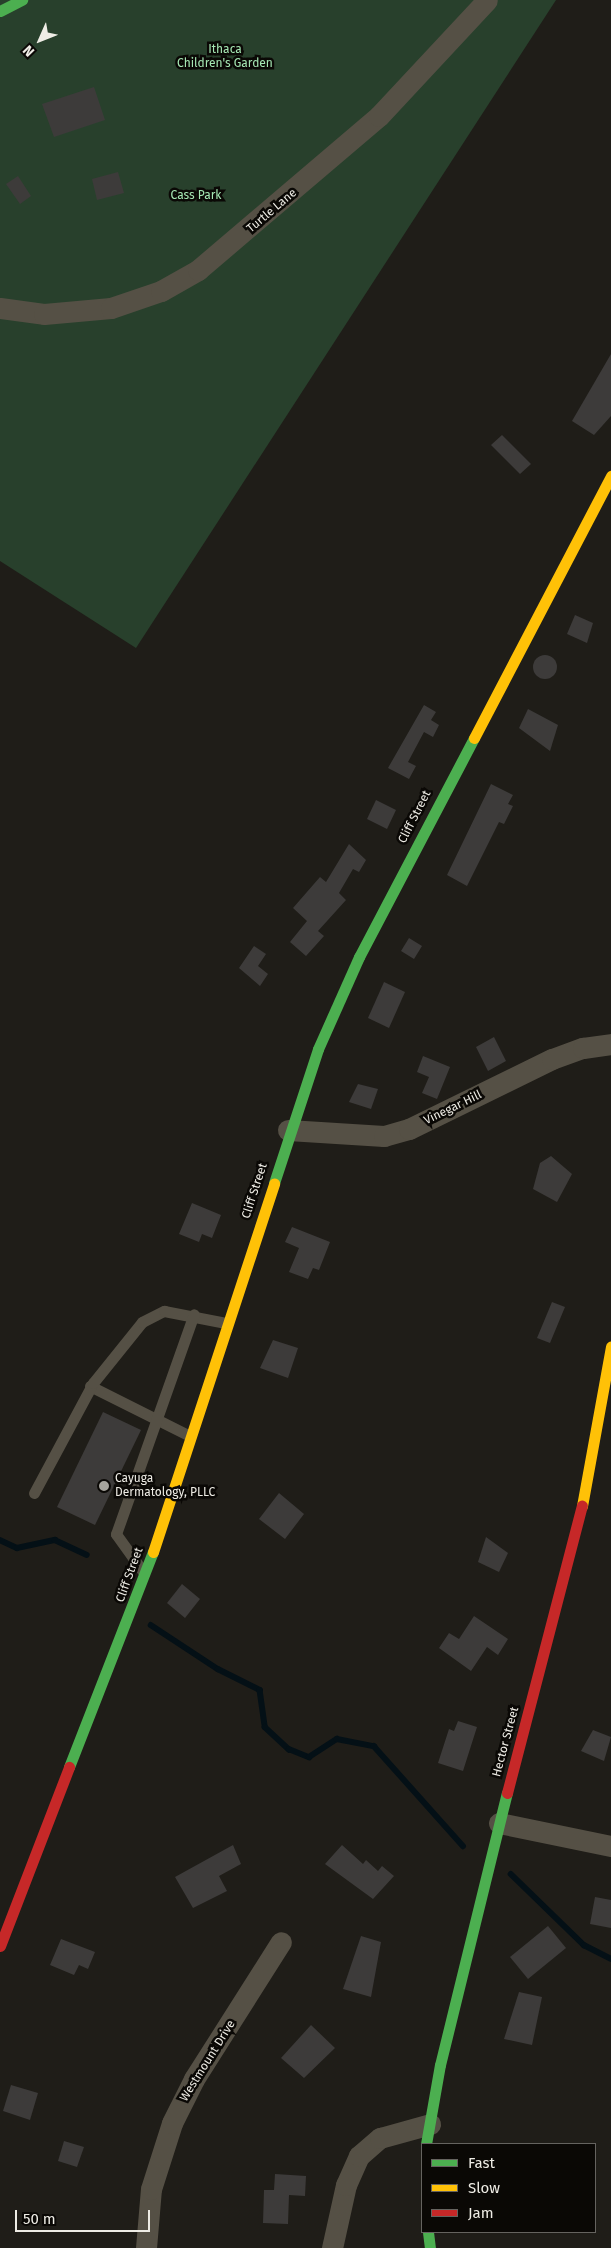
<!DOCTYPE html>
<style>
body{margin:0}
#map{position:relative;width:611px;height:2248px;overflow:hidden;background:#1f1d18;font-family:"Fira Sans",sans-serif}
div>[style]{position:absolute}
.green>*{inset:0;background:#28402c}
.stream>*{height:5.5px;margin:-2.75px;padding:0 2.75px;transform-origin:2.75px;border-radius:2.75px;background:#041016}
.building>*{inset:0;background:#3d3b3a}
.round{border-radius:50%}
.lane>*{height:11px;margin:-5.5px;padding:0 5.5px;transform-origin:5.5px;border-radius:5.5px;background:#555045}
.street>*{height:21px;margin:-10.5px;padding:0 10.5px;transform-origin:10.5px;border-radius:10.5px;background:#555045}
.fast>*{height:11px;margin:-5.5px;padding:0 5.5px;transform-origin:5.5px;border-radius:5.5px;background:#4caf50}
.slow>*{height:11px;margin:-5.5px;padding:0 5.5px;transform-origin:5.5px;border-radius:5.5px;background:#ffc107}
.jam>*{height:11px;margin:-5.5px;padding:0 5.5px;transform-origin:5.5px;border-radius:5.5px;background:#c62828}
.dots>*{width:14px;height:14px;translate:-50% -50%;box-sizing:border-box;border:2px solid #0a0805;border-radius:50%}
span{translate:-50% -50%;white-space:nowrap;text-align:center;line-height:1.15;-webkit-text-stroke:5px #0a0805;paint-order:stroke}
.park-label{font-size:12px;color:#a5e7b3}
.street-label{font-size:12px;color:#eeece5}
.poi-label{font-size:12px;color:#eeece5}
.left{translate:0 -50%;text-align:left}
.legend{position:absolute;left:421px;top:2143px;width:175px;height:90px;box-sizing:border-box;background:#0a0805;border:1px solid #65635f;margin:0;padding:6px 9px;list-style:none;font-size:15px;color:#eeece5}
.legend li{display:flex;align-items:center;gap:10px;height:25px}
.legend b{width:25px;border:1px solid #65635f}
.north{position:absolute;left:15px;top:15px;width:50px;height:50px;-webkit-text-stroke:4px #0a0805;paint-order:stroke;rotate:226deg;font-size:14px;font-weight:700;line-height:20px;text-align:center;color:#eeece5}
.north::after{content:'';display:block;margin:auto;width:18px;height:22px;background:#eeece5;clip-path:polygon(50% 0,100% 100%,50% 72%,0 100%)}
.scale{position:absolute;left:15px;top:2210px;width:135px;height:22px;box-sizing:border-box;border:2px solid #eeece5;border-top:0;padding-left:6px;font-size:15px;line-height:18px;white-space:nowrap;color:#eeece5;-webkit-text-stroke:4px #0a0805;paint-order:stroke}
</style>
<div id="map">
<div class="green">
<div style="clip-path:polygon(0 0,556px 0,136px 648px,0 561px)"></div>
</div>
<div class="stream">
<div style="left:0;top:1540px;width:19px;rotate:25deg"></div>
<div style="left:17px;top:1548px;width:39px;rotate:-12deg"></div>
<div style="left:55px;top:1540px;width:35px;rotate:25deg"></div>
<div style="left:151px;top:1625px;width:80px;rotate:33.3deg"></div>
<div style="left:218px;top:1669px;width:47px;rotate:26.6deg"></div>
<div style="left:260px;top:1690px;width:37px;rotate:82deg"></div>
<div style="left:265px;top:1727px;width:33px;rotate:43deg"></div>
<div style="left:289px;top:1749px;width:22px;rotate:22deg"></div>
<div style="left:309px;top:1757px;width:33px;rotate:-33deg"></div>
<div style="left:337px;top:1739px;width:38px;rotate:11deg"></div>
<div style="left:374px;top:1746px;width:134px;rotate:48.3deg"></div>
<div style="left:511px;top:1874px;width:102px;rotate:44.2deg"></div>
<div style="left:584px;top:1945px;width:30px;rotate:27deg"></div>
</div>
<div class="building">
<div style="clip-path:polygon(94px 87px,105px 120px,54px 137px,42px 104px)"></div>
<div style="clip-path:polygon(118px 172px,124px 193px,97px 200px,92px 179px)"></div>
<div style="clip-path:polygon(18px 176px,31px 196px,20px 204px,6px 184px)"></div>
<div style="clip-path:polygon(611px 354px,611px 416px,594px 435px,572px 421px)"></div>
<div style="clip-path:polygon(502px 435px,531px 464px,520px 474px,491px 445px)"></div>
<div style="clip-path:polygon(575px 615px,593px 623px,587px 643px,567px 634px)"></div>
<div class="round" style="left:533px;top:655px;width:24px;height:24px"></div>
<div style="clip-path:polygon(424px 705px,436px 712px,431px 720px,439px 725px,433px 737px,424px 732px,408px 762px,416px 766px,409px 779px,388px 768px)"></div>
<div style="clip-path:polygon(528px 709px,558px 725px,550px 751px,519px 728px)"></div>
<div style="clip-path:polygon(491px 784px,513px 795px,508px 804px,513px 806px,504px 824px,499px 822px,467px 886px,447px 875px)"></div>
<div style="clip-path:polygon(376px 800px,396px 810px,387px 829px,367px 819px)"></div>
<div style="clip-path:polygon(349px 844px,366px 860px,359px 872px,353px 869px,339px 893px,346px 900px,318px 931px,324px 936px,306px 956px,290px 942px,307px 921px,293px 908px,320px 877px,326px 882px)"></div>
<div style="clip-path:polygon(409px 938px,422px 946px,414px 959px,401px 951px)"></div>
<div style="clip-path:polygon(254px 946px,266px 954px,258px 966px,268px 974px,260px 986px,239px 968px)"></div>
<div style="clip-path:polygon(384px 982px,405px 992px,389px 1028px,368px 1018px)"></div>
<div style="clip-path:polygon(494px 1037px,506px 1061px,488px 1071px,476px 1047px)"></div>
<div style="clip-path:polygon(423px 1056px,450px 1067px,437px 1099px,422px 1093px,429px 1077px,417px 1072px)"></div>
<div style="clip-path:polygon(358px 1084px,378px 1089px,371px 1109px,349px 1102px)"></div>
<div style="clip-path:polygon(551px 1156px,572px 1174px,557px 1202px,533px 1189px,540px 1163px)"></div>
<div style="clip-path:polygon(192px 1203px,221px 1215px,212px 1238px,202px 1234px,199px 1242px,179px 1234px)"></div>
<div style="clip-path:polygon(292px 1227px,330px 1242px,319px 1270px,313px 1268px,308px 1279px,289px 1272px,299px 1248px,285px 1242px)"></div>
<div style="clip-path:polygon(552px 1302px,565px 1307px,550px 1343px,537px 1338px)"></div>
<div style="clip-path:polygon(273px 1340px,298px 1348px,288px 1378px,260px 1368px)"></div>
<div style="clip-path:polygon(103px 1412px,141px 1430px,95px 1525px,57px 1507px)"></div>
<div style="clip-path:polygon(279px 1493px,304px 1514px,285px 1539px,259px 1519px)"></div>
<div style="clip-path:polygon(486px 1537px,508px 1553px,499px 1572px,478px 1562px)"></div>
<div style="clip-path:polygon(182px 1584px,200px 1599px,185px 1618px,167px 1603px)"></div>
<div style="clip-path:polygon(474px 1616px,508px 1639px,498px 1655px,487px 1647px,471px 1671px,439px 1648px,449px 1633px,459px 1639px)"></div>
<div style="clip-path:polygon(458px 1721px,477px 1727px,463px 1771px,438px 1763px,449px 1729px,454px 1731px)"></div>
<div style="clip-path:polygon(593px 1730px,611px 1737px,604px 1761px,581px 1751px)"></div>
<div style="clip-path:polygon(233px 1845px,241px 1864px,219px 1876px,227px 1891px,193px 1908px,175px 1877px)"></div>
<div style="clip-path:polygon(342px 1845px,363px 1864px,366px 1860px,378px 1871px,382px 1866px,394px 1876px,373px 1899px,325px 1864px)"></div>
<div style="clip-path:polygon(595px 1897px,611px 1900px,611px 1928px,590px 1924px)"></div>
<div style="clip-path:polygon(548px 1926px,566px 1948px,528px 1979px,510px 1957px)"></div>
<div style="clip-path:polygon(361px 1936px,381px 1942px,371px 1997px,343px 1989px)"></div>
<div style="clip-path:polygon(61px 1939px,95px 1952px,88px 1969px,79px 1965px,74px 1975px,50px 1965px)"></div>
<div style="clip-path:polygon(519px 1992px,542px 1997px,532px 2045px,504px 2039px)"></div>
<div style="clip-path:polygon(311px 2025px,335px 2048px,304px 2078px,281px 2058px)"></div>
<div style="clip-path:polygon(11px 2085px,38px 2093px,30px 2120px,3px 2111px)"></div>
<div style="clip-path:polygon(64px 2141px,84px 2147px,77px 2167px,58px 2161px)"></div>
<div style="clip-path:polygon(275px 2174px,306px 2176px,305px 2196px,289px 2195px,288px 2224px,263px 2223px,264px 2190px,274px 2190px)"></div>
</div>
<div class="lane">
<div style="left:90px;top:1386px;width:112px;rotate:26.6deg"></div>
<div style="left:34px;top:1493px;width:125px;rotate:-61.8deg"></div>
<div style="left:93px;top:1383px;width:78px;rotate:-51.2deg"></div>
<div style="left:142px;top:1322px;width:25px;rotate:-27deg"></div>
<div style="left:164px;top:1311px;width:63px;rotate:11deg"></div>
<div style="left:144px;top:1573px;width:48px;rotate:-125.7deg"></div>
<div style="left:116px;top:1534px;width:233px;rotate:-70.5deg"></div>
</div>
<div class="street">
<div style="left:0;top:308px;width:44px;rotate:7.8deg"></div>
<div style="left:44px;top:314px;width:67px;rotate:-5.1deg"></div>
<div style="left:111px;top:308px;width:53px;rotate:-18.8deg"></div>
<div style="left:161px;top:291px;width:43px;rotate:-29.6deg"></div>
<div style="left:198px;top:270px;width:238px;rotate:-40.4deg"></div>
<div style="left:379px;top:116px;width:158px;rotate:-47deg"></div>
<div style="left:288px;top:1130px;width:96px;rotate:3.6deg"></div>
<div style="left:384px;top:1136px;width:26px;rotate:-16deg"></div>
<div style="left:409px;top:1129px;width:159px;rotate:-26.1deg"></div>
<div style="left:552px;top:1059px;width:33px;rotate:-20deg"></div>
<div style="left:583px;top:1048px;width:28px;rotate:-8deg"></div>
<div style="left:499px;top:1823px;width:114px;rotate:11.6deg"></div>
<div style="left:146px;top:2248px;width:59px;rotate:-85.2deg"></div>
<div style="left:151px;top:2189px;width:69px;rotate:-72.3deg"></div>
<div style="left:172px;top:2123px;width:49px;rotate:-63.4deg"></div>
<div style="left:194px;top:2079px;width:162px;rotate:-57.6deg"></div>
<div style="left:332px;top:2248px;width:65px;rotate:-77.5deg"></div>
<div style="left:346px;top:2185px;width:32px;rotate:-66deg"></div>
<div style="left:359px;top:2156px;width:28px;rotate:-41deg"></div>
<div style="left:380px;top:2138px;width:52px;rotate:-15.6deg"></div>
</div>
<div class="fast">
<div style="left:0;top:11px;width:25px;rotate:-27deg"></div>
<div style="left:274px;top:1183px;width:141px;rotate:-71.8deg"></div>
<div style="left:318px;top:1049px;width:101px;rotate:-66deg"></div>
<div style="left:359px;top:957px;width:247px;rotate:-62.3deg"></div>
<div style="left:69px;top:1767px;width:231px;rotate:-68.7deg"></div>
<div style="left:426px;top:2144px;width:80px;rotate:-80deg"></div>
<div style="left:440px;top:2065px;width:280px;rotate:-76.2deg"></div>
<div style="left:428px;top:2232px;width:16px;rotate:83deg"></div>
</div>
<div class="slow">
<div style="left:474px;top:738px;width:296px;rotate:-62.4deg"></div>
<div style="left:582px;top:1506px;width:162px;rotate:-79.7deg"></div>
<div style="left:153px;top:1552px;width:388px;rotate:-71.8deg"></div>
</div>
<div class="jam">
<div style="left:507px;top:1793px;width:297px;rotate:-75.4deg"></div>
<div style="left:0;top:1946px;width:192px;rotate:-68.9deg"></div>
</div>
<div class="dots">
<div style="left:104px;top:1486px;background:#a6a49d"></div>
</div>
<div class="park-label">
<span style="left:225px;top:57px">Ithaca<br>Children's Garden</span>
<span style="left:196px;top:196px">Cass Park</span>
</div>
<div class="street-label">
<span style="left:272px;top:211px;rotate:-40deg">Turtle Lane</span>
<span style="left:415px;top:817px;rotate:-63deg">Cliff Street</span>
<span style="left:453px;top:1108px;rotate:-26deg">Vinegar Hill</span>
<span style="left:255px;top:1191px;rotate:-72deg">Cliff Street</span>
<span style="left:130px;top:1575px;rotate:-70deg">Cliff Street</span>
<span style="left:506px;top:1742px;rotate:-75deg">Hector Street</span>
<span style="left:208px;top:2061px;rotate:-58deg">Westmount Drive</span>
</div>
<div class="poi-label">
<span class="left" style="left:115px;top:1486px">Cayuga<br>Dermatology, PLLC</span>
</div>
<ul class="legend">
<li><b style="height:6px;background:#4caf50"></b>Fast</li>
<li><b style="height:6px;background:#ffc107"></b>Slow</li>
<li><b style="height:6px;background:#c62828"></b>Jam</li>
</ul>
<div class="north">N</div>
<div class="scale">50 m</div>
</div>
